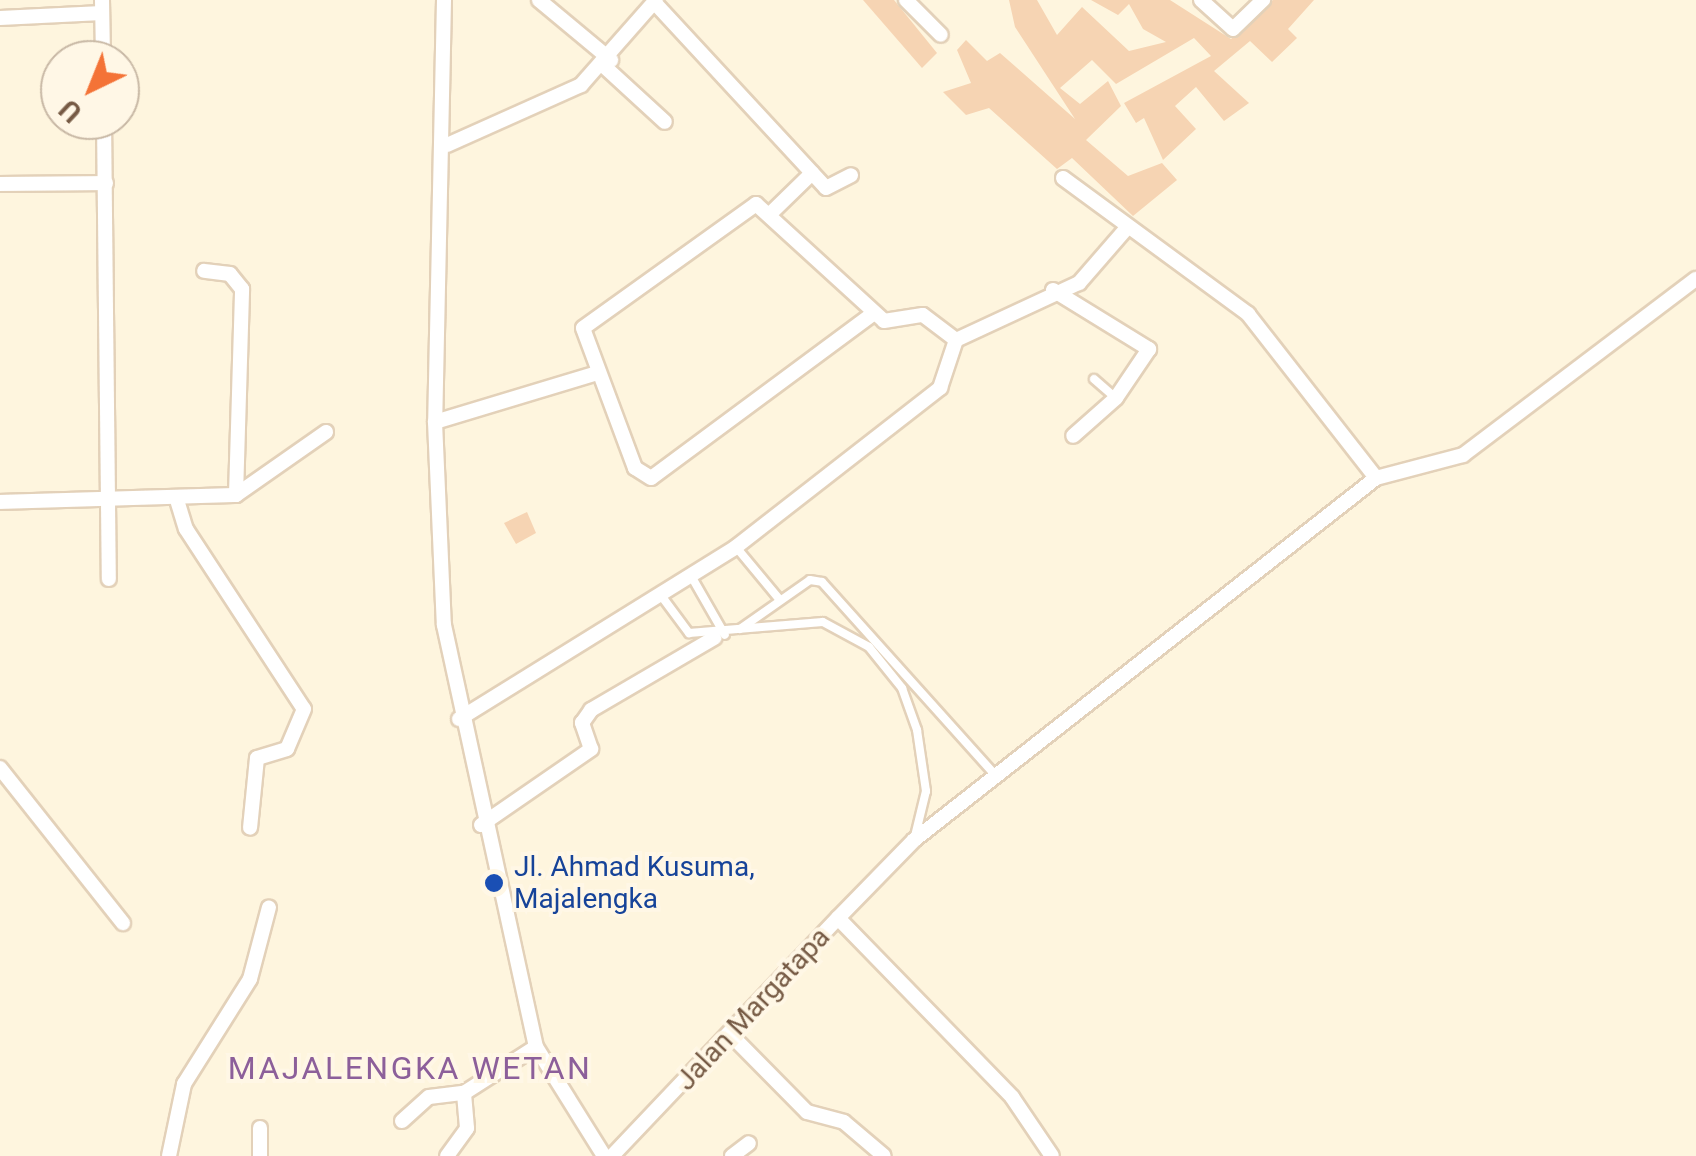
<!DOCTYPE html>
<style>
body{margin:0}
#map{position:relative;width:1696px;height:1156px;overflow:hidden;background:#fef5de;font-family:Roboto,sans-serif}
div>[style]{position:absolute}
.building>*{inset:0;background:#f6d4b3}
.roads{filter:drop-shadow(2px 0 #e3d1b9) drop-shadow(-2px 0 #e3d1b9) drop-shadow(0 2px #e3d1b9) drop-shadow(0 -2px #e3d1b9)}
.lane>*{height:8px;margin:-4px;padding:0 4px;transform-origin:4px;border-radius:4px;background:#fff}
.street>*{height:14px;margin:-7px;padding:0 7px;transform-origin:7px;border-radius:7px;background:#fff}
.dots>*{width:28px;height:28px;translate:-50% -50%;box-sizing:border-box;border:5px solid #fff7e6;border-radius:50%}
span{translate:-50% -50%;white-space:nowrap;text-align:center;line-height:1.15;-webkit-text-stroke:8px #fff7e6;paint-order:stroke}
.transit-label{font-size:28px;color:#164399}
.left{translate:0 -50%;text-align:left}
.street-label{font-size:28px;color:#765a44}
.quarter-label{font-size:32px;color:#8c5f9a;letter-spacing:2.5px}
.north{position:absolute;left:40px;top:40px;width:100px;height:100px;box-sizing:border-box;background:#fff7e6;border:2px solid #c8b8a5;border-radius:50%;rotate:223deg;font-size:28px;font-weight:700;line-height:40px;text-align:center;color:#765a44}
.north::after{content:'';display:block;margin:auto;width:35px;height:45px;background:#f47337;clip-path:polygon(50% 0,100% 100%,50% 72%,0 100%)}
</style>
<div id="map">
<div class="building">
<div style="clip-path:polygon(863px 0,894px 0,937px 53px,922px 68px)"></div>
<div style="clip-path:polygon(1009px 0,1037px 0,1057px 35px,1082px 7px,1129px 51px,1166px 42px,1143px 29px,1129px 4px,1118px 15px,1091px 0,1170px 0,1231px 39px,1273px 0,1314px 0,1288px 29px,1297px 38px,1272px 62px,1250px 41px,1214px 71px,1249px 103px,1224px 121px,1196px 87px,1175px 106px,1196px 129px,1163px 160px,1144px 118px,1136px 123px,1124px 103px,1211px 56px,1194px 38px,1116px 84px,1092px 60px,1060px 88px,1080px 104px,1108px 81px,1121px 106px,1086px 140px,1128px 176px,1162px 163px,1177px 180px,1133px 216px,1072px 158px,1057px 169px,989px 108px,966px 115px,943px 92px,971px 83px,957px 50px,966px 40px,987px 61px,1000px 53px,1075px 119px,1015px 27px)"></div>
<div style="clip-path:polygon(527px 512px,536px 533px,516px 544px,504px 523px)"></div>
</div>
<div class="roads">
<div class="lane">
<div style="left:1094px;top:379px;width:29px;rotate:41deg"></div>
<div style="left:736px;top:547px;width:69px;rotate:50.3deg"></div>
<div style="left:690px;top:574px;width:70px;rotate:60.2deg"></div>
<div style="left:660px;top:594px;width:49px;rotate:53.4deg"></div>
<div style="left:689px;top:633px;width:134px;rotate:-4.7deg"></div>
<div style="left:823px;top:622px;width:52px;rotate:28.5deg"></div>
<div style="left:869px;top:647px;width:53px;rotate:51.2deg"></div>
<div style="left:902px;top:688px;width:45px;rotate:70.3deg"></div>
<div style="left:917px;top:730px;width:62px;rotate:81.6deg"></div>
<div style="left:926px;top:791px;width:46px;rotate:103.7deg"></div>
<div style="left:740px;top:629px;width:85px;rotate:-35deg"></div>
<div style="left:810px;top:580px;width:12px;rotate:9deg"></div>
<div style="left:822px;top:582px;width:259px;rotate:48.1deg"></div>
</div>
<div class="street">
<div style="left:102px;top:0;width:60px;rotate:89deg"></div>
<div style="left:444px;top:0;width:422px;rotate:91.2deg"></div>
<div style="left:435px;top:422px;width:203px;rotate:87.5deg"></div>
<div style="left:444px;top:625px;width:432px;rotate:77.7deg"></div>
<div style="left:536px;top:1047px;width:128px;rotate:58deg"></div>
<div style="left:539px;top:0;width:94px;rotate:39.8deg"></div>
<div style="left:906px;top:0;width:49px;rotate:45deg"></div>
<div style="left:1201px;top:0;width:43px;rotate:42.2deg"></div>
<div style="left:1233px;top:29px;width:42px;rotate:-44deg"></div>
<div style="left:654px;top:2px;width:253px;rotate:47.2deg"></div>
<div style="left:826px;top:188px;width:28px;rotate:-27deg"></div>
<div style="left:0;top:18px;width:102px;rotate:-2.8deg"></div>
<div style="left:605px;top:67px;width:81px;rotate:42.5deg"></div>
<div style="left:104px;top:120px;width:459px;rotate:89.4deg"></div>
<div style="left:447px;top:145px;width:147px;rotate:-24.1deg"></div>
<div style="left:581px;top:85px;width:113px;rotate:-48.6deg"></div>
<div style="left:1063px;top:178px;width:230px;rotate:36.3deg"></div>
<div style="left:1248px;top:314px;width:208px;rotate:52deg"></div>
<div style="left:0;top:184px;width:106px;rotate:-0.5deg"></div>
<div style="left:772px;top:212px;width:56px;rotate:-44.3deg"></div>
<div style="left:1053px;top:290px;width:113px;rotate:31.6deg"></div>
<div style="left:1149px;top:349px;width:59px;rotate:124deg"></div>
<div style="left:1116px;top:398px;width:57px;rotate:138.5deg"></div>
<div style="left:874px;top:313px;width:277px;rotate:143.5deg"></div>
<div style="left:651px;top:478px;width:19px;rotate:-148deg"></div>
<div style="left:635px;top:468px;width:149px;rotate:-110.4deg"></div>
<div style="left:583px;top:328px;width:213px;rotate:-35.6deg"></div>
<div style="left:756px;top:204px;width:173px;rotate:42.4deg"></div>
<div style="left:884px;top:321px;width:39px;rotate:-9deg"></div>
<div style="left:923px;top:315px;width:41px;rotate:37.1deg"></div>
<div style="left:435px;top:422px;width:166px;rotate:-16.8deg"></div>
<div style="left:236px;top:495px;width:110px;rotate:-35deg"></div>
<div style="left:177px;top:500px;width:30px;rotate:73deg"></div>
<div style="left:186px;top:529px;width:215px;rotate:56.8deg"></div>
<div style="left:304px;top:709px;width:43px;rotate:113deg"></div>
<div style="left:287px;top:749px;width:31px;rotate:163deg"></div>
<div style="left:257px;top:758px;width:70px;rotate:95.7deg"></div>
<div style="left:0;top:502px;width:236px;rotate:-1.7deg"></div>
<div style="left:236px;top:495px;width:206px;rotate:-88.3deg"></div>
<div style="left:242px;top:289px;width:19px;rotate:-129deg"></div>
<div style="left:230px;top:274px;width:26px;rotate:-173deg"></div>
<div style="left:459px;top:719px;width:326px;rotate:-31.8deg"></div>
<div style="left:736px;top:547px;width:259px;rotate:-37.9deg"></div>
<div style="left:940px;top:388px;width:51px;rotate:-71.6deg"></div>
<div style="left:956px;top:340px;width:136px;rotate:-24.9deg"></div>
<div style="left:1079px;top:283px;width:72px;rotate:-49deg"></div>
<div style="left:0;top:768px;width:198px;rotate:51.6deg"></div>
<div style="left:481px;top:825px;width:134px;rotate:-34.6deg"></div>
<div style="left:591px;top:749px;width:28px;rotate:-109deg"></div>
<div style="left:582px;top:723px;width:16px;rotate:-55deg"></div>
<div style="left:591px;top:710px;width:143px;rotate:-30.3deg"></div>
<div style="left:838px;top:918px;width:109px;rotate:-45.7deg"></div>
<div style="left:914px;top:840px;width:587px;rotate:-38.08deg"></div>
<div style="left:1376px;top:478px;width:90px;rotate:-14.8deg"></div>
<div style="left:1463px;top:455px;width:292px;rotate:-37.1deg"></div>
<div style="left:731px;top:1035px;width:108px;rotate:45.4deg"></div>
<div style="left:807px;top:1112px;width:38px;rotate:15deg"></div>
<div style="left:844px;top:1122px;width:52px;rotate:40.4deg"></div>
<div style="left:402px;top:1121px;width:36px;rotate:-42deg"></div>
<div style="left:429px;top:1097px;width:35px;rotate:-7deg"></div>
<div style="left:260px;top:1128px;width:28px;rotate:90deg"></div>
<div style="left:169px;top:1156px;width:74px;rotate:-78.2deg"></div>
<div style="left:184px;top:1084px;width:124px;rotate:-57.8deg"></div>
<div style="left:250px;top:979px;width:74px;rotate:-75.2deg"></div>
<div style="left:447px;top:1156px;width:34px;rotate:-54deg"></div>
<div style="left:467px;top:1128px;width:35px;rotate:-95deg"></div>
<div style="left:464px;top:1093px;width:85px;rotate:-32.6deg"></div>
<div style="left:612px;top:1156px;width:328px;rotate:-46.5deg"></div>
<div style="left:838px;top:918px;width:250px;rotate:45.8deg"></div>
<div style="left:1012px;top:1097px;width:71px;rotate:55.9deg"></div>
<div style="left:732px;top:1156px;width:21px;rotate:-37deg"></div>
</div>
</div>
<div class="dots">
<div style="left:494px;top:883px;background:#1a4fb4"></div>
</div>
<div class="transit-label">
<span class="left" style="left:514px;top:883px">Jl. Ahmad Kusuma,<br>Majalengka</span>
</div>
<div class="street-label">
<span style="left:753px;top:1009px;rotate:-47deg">Jalan Margatapa</span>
</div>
<div class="quarter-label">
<span style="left:410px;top:1068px">MAJALENGKA WETAN</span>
</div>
<div class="north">U</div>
</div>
